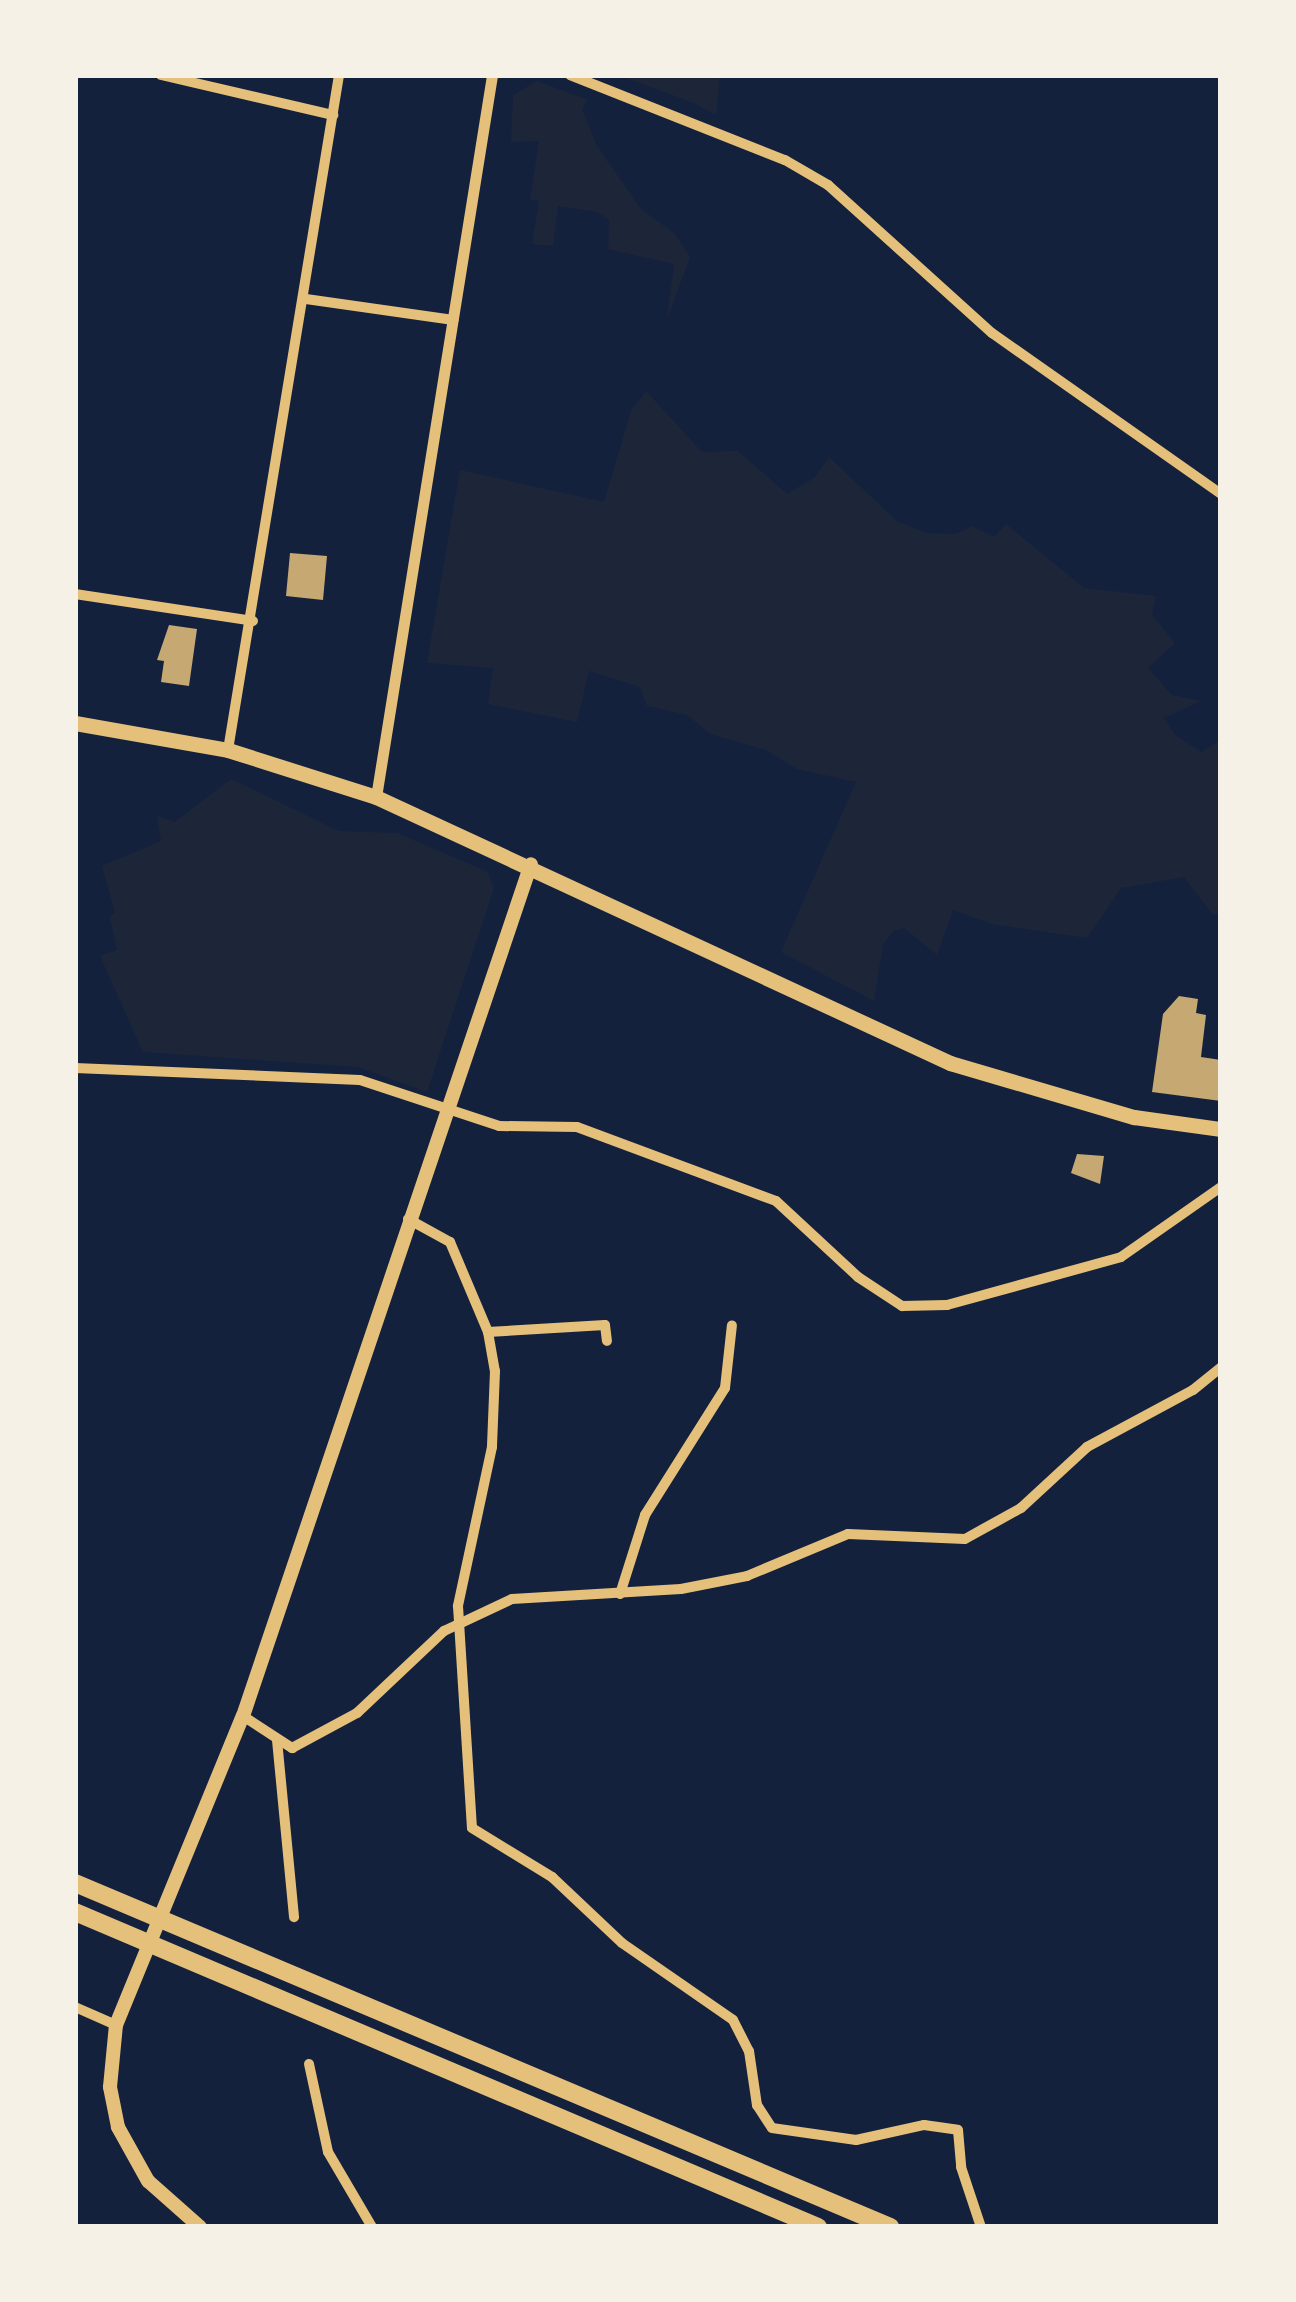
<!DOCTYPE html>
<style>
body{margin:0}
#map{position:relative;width:1296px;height:2302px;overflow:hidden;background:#14213d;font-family:Inter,sans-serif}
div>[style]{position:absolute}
.green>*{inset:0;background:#1d2539}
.building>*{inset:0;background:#c6a872}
.minor>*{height:10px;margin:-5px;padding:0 5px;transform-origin:5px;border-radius:5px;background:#e5c07b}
.tertiary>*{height:11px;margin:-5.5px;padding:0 5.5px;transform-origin:5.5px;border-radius:5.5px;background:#e5c07b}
.secondary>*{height:14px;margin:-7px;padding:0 7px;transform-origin:7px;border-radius:7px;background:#e5c07b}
.trunk>*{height:15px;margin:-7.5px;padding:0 7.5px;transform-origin:7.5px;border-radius:7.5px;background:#e5c07b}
.motorway>*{height:18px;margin:-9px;padding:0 9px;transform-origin:9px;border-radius:9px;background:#e5c07b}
span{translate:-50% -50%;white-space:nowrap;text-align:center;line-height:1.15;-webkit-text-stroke:8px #f6f1e7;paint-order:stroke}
.frame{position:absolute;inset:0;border:78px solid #f6f1e7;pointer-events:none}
</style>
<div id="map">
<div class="green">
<div style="clip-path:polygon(618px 75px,720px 75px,716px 115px,694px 103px)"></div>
<div style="clip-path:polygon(537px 81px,588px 100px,582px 109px,597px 146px,641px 209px,674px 233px,690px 257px,667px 319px,674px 264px,608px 249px,609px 220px,597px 212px,558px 206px,553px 246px,532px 244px,539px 201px,530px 200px,539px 141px,511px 142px,513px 95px)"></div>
<div style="clip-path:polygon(646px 391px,702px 452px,738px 451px,787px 494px,814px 478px,829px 457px,898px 522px,927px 533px,956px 534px,972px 526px,994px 537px,1006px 524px,1084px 588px,1156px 596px,1152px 615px,1175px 643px,1148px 668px,1172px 695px,1201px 701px,1164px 718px,1175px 735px,1201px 752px,1221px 740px,1221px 912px,1213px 915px,1184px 877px,1121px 888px,1087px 938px,992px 924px,953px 910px,937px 955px,904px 928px,894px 931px,883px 944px,874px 1001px,781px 952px,856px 782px,797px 769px,766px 750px,710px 734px,687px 715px,647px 706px,640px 687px,589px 671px,577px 722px,488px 704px,493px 668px,427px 663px,460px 470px,604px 502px,631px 411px)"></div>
<div style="clip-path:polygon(231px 779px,339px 831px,397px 833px,488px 872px,494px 888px,427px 1092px,358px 1067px,143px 1052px,100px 956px,117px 950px,110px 917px,115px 912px,102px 866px,161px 841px,157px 816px,175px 822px)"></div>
</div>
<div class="building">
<div style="clip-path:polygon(290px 553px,327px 556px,323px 600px,286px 596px)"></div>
<div style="clip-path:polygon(169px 625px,197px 629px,189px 686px,161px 682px,164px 661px,157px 660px)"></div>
<div style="clip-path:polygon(1179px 996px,1198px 999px,1196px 1013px,1206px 1015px,1201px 1057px,1221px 1060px,1221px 1101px,1152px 1092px,1163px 1014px)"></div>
<div style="clip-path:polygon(1077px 1154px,1104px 1156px,1100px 1184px,1071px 1173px)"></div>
</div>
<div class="minor">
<div style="left:161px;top:75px;width:177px;rotate:13.1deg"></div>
<div style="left:570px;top:75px;width:231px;rotate:21.6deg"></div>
<div style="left:785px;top:160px;width:50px;rotate:30.2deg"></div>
<div style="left:828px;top:185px;width:221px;rotate:42.1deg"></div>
<div style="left:992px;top:333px;width:280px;rotate:35.1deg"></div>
<div style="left:306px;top:299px;width:149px;rotate:8.1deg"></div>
<div style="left:75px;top:594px;width:180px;rotate:8.6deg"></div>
<div style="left:228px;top:750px;width:684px;rotate:-80.66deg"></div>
<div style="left:75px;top:1068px;width:285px;rotate:2.4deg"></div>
<div style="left:360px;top:1080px;width:146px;rotate:18.3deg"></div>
<div style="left:499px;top:1126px;width:78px;rotate:0.7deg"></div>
<div style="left:577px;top:1127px;width:212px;rotate:20.4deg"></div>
<div style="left:776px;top:1201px;width:112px;rotate:42.8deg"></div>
<div style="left:858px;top:1277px;width:53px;rotate:33.4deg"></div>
<div style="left:902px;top:1306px;width:45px;rotate:-1.3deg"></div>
<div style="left:947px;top:1305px;width:180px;rotate:-15.4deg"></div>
<div style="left:1121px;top:1257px;width:122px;rotate:-35deg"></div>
<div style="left:408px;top:1219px;width:48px;rotate:28.7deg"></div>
<div style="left:450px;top:1242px;width:98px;rotate:67.1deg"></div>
<div style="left:488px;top:1332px;width:40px;rotate:80deg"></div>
<div style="left:495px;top:1371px;width:76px;rotate:92.3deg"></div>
<div style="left:492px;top:1447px;width:163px;rotate:102.1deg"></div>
<div style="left:458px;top:1606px;width:222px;rotate:86.4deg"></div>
<div style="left:472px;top:1828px;width:94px;rotate:31.5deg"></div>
<div style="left:552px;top:1877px;width:96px;rotate:43.3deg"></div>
<div style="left:622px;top:1943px;width:135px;rotate:34.7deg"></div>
<div style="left:733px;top:2020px;width:35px;rotate:63deg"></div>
<div style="left:749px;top:2051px;width:55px;rotate:81.6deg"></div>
<div style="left:757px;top:2105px;width:27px;rotate:57deg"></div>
<div style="left:772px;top:2128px;width:85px;rotate:8.1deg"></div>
<div style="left:856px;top:2140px;width:70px;rotate:-12.4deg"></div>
<div style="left:924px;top:2125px;width:34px;rotate:8deg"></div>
<div style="left:958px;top:2130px;width:37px;rotate:85deg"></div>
<div style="left:961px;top:2167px;width:63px;rotate:71.6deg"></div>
<div style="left:488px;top:1332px;width:117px;rotate:-3.4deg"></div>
<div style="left:605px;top:1325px;width:16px;rotate:83deg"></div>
<div style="left:620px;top:1594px;width:83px;rotate:-72.4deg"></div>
<div style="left:645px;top:1515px;width:150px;rotate:-57.8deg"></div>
<div style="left:725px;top:1388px;width:63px;rotate:-83.7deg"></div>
<div style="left:243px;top:1716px;width:59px;rotate:33.1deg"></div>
<div style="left:292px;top:1748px;width:74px;rotate:-28.3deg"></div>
<div style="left:357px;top:1713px;width:120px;rotate:-43.3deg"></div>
<div style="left:444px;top:1631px;width:75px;rotate:-25.2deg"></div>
<div style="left:512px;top:1599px;width:169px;rotate:-3.4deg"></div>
<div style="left:681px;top:1589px;width:67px;rotate:-11.1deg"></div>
<div style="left:747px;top:1576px;width:109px;rotate:-22.6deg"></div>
<div style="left:848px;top:1534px;width:117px;rotate:2.4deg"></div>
<div style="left:965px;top:1539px;width:64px;rotate:-29deg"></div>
<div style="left:1021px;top:1508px;width:90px;rotate:-42.7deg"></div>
<div style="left:1087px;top:1447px;width:120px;rotate:-28.3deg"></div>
<div style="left:1193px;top:1390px;width:36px;rotate:-39deg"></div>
<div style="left:277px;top:1740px;width:178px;rotate:84.5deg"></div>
<div style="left:75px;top:2007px;width:45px;rotate:23.7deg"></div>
<div style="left:309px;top:2064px;width:90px;rotate:77.8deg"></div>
<div style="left:328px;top:2152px;width:87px;rotate:59.6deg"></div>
</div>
<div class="tertiary">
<div style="left:376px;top:797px;width:731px;rotate:-80.87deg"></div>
</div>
<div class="secondary">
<div style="left:200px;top:2227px;width:69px;rotate:-138.5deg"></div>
<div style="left:148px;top:2181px;width:62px;rotate:-119.1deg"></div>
<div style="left:118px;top:2127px;width:41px;rotate:-101.3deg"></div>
<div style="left:110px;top:2087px;width:62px;rotate:-84.5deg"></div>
<div style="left:116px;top:2025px;width:334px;rotate:-67.7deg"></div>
<div style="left:243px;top:1716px;width:899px;rotate:-71.32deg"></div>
</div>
<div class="trunk">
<div style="left:75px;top:723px;width:155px;rotate:10deg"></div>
<div style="left:228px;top:750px;width:155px;rotate:17.6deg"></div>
<div style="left:376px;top:797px;width:633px;rotate:24.86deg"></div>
<div style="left:950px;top:1063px;width:192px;rotate:16.4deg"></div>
<div style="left:1134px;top:1117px;width:88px;rotate:7.9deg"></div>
</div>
<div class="motorway">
<div style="left:75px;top:1883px;width:885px;rotate:22.88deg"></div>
<div style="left:75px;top:1912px;width:807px;rotate:22.97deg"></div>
</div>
<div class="frame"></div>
</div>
